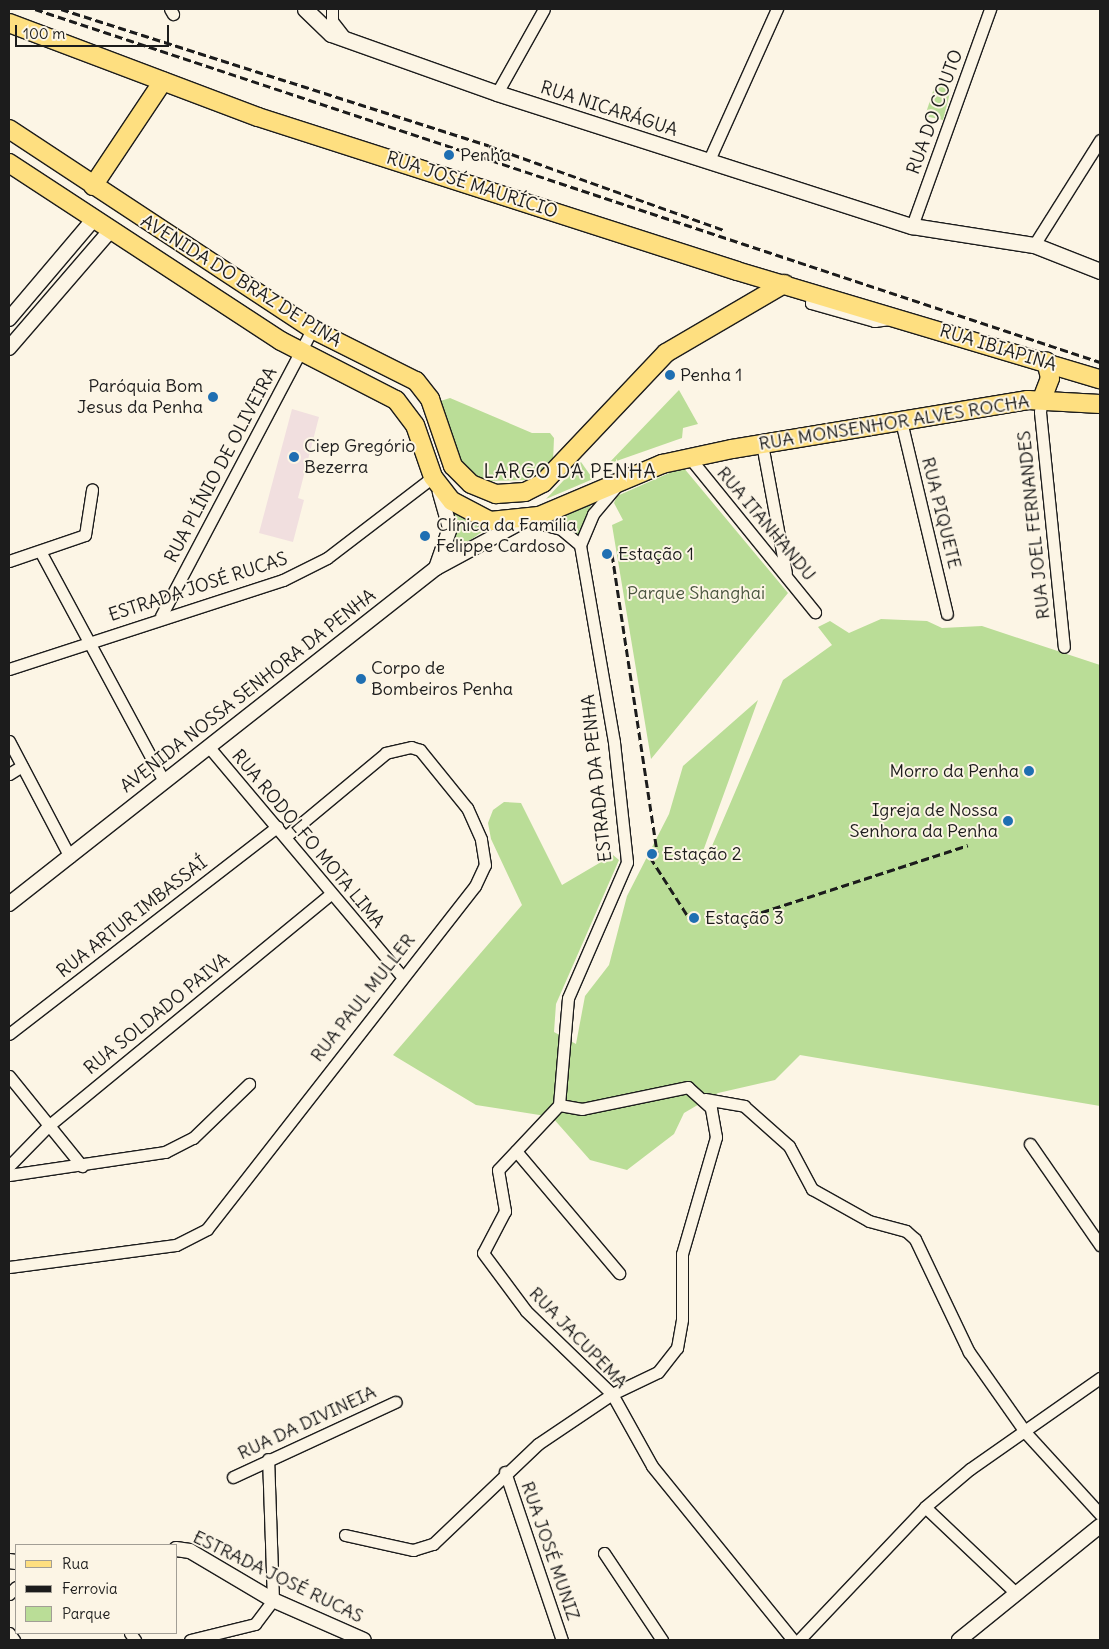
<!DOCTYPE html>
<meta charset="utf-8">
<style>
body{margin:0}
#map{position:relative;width:1109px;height:1649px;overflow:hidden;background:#fcf5e5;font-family:Delius,sans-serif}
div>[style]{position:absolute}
.built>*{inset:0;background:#f1dfdf}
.green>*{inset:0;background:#badd97}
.roads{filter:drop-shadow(1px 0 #1c1c1c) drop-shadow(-1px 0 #1c1c1c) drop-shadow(0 1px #1c1c1c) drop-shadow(0 -1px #1c1c1c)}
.minor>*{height:11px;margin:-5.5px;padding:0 5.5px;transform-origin:5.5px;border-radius:5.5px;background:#fcf5e5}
.tertiary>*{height:14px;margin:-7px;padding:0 7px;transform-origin:7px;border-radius:7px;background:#fcf5e5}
.secondary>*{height:15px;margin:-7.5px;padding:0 7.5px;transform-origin:7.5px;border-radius:7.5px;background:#fcf5e5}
.primary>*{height:18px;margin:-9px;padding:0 9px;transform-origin:9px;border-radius:9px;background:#fedf80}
.rail>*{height:3px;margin-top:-1.5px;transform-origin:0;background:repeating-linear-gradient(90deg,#1c1c1c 0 8px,transparent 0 12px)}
.dots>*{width:14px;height:14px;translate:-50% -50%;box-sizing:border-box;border:2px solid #fcf5e5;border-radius:50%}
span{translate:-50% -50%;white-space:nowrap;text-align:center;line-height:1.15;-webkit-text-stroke:4px #fcf5e5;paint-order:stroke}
.street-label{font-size:18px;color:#1c1c1c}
.poi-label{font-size:18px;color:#1c1c1c}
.left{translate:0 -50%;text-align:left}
.right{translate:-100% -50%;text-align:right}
.park-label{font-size:18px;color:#4b5641}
.neighbourhood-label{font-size:19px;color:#1c1c1c;letter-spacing:1px}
.frame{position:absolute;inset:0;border:10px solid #1c1c1c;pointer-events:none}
.legend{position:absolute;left:15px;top:1544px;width:162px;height:90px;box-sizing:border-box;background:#fcf5e5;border:1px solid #a29e95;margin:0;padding:6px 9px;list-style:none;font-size:15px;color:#1c1c1c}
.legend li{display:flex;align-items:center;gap:10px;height:25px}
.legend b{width:25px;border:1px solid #a29e95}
.scale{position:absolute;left:15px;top:25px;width:154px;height:22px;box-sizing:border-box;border:2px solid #1c1c1c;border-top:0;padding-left:6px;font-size:15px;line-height:18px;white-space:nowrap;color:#1c1c1c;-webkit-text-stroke:4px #fcf5e5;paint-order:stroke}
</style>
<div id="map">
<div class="built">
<div style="clip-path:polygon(292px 409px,319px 417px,298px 498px,304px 500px,293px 542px,259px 533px)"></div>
</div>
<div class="green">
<div style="clip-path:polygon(935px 85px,951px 89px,943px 120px,925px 116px)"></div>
<div style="clip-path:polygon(679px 390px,698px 424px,683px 428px,682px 438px,608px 464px)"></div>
<div style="clip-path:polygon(450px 398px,532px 433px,550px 433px,554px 438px,553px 462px,527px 480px,482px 481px,465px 469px,452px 450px,434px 403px)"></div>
<div style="clip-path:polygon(581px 462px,593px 479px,546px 499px)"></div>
<div style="clip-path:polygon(683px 467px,788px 593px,651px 759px,612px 525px,623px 520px,614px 503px,617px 496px)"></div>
<div style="clip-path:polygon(592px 503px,577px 537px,557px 519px,523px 513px,486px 529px,442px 560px,447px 512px,472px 506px,494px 512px)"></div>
<div style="clip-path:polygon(881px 619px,927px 621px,942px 628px,982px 626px,1100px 665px,1100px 1106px,800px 1055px,775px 1080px,718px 1093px,684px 1113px,674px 1134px,627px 1170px,590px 1160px,552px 1117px,476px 1105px,393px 1055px,522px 905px,491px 839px,488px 823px,493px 810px,504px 802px,521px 803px,562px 885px,613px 855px,619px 860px,556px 1004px,554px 1032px,576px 1044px,585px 996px,609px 965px,627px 896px,669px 814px,683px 766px,758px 700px,698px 865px,709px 853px,783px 680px,832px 645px,818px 627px,830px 621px,849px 633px)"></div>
</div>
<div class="roads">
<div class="minor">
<div style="left:170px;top:9px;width:6px;rotate:59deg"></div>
<div style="left:332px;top:9px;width:12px;rotate:90deg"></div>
<div style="left:332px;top:21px;width:23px;rotate:52deg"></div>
<div style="left:497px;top:93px;width:96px;rotate:-60.8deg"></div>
<div style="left:709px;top:160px;width:166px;rotate:-65.8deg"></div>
<div style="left:912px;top:226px;width:231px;rotate:-70.2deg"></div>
<div style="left:1034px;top:245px;width:124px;rotate:-57.8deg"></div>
<div style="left:816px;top:291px;width:13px;rotate:113deg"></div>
<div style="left:811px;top:303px;width:66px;rotate:15.9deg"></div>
<div style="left:874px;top:321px;width:16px;rotate:-7deg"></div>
<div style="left:1042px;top:399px;width:13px;rotate:99deg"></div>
<div style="left:1040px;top:412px;width:236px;rotate:84.2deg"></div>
<div style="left:901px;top:421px;width:198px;rotate:76.6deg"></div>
<div style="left:762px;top:444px;width:131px;rotate:79.5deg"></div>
<div style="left:689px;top:457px;width:200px;rotate:50.9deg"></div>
<div style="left:529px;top:521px;width:33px;rotate:14deg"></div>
<div style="left:561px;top:529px;width:25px;rotate:40deg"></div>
<div style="left:40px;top:551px;width:261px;rotate:61.7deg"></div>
<div style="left:9px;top:561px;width:80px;rotate:-18.9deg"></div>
<div style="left:85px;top:535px;width:46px;rotate:-81.2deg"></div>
<div style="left:161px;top:616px;width:324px;rotate:-62.2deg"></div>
<div style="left:9px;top:669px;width:288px;rotate:-18deg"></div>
<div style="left:283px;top:580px;width:49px;rotate:-26.6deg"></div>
<div style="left:327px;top:558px;width:133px;rotate:-37.4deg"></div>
<div style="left:9px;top:741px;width:131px;rotate:62.3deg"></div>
<div style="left:208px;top:746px;width:301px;rotate:49.9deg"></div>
<div style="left:9px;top:774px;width:15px;rotate:-32deg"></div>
<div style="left:9px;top:1034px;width:339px;rotate:-37.7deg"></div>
<div style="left:9px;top:1076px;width:116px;rotate:51deg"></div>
<div style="left:705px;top:1099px;width:40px;rotate:10deg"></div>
<div style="left:744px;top:1106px;width:60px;rotate:41.6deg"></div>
<div style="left:789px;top:1146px;width:49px;rotate:61.9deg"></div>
<div style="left:812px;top:1189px;width:65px;rotate:29.3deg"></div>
<div style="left:869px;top:1221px;width:38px;rotate:15deg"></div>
<div style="left:906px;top:1231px;width:12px;rotate:42deg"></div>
<div style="left:915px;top:1239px;width:125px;rotate:64.5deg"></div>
<div style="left:969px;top:1352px;width:99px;rotate:54.9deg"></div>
<div style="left:1026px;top:1433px;width:110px;rotate:47.6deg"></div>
<div style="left:559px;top:1105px;width:89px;rotate:133.2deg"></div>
<div style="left:498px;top:1170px;width:42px;rotate:80.3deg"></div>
<div style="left:505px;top:1211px;width:47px;rotate:117.6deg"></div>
<div style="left:483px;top:1253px;width:72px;rotate:53.4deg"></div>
<div style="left:526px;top:1311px;width:120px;rotate:44deg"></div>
<div style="left:612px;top:1394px;width:82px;rotate:60.9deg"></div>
<div style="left:652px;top:1466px;width:224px;rotate:51deg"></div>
<div style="left:1030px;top:1144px;width:123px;rotate:55.3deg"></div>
<div style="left:516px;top:1151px;width:160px;rotate:49.8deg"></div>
<div style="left:9px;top:1166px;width:54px;rotate:-45.7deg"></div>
<div style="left:47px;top:1127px;width:367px;rotate:-39.4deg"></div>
<div style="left:9px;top:1175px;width:158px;rotate:-8.4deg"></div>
<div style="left:165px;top:1152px;width:31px;rotate:-27deg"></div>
<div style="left:193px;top:1138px;width:78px;rotate:-44deg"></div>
<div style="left:9px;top:1267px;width:168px;rotate:-7.5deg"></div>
<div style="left:176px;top:1245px;width:35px;rotate:-27deg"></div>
<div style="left:207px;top:1229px;width:435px;rotate:-52deg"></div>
<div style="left:475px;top:886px;width:23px;rotate:-65deg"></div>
<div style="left:485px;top:865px;width:26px;rotate:-99deg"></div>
<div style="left:481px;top:839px;width:34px;rotate:-114deg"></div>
<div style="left:467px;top:808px;width:75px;rotate:-129deg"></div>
<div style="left:420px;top:750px;width:9px;rotate:-162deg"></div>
<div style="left:411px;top:747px;width:26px;rotate:167deg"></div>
<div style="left:386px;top:753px;width:131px;rotate:140.3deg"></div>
<div style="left:505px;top:1472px;width:177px;rotate:71.3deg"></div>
<div style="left:233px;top:1477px;width:179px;rotate:-24.8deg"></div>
<div style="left:925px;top:1507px;width:125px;rotate:43.4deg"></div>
<div style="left:345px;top:1535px;width:70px;rotate:12.4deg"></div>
<div style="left:413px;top:1550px;width:21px;rotate:-17deg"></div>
<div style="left:433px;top:1544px;width:145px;rotate:-43.6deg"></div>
<div style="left:538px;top:1444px;width:89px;rotate:-34deg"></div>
<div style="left:612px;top:1394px;width:51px;rotate:-25.6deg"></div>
<div style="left:658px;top:1372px;width:31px;rotate:-52deg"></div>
<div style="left:677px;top:1348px;width:29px;rotate:-80deg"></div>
<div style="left:682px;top:1319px;width:65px;rotate:-90deg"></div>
<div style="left:682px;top:1254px;width:122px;rotate:-73.8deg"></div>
<div style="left:716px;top:1137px;width:29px;rotate:-100deg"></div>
<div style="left:711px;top:1108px;width:31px;rotate:-138deg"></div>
<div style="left:688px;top:1087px;width:108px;rotate:168.3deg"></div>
<div style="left:582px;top:1109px;width:23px;rotate:-170deg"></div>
<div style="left:559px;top:1105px;width:107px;rotate:-85.2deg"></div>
<div style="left:568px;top:998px;width:148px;rotate:-66.5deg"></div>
<div style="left:627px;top:862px;width:121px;rotate:-96.2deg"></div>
<div style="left:614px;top:742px;width:200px;rotate:-99.8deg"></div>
<div style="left:580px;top:545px;width:34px;rotate:-67deg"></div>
<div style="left:593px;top:514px;width:35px;rotate:-50deg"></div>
<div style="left:604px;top:1553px;width:105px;rotate:56.3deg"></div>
<div style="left:9px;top:1594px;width:10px;rotate:-45deg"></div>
<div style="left:9px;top:1633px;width:9px;rotate:54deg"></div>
<div style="left:130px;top:1633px;width:9px;rotate:54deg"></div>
<div style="left:190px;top:1640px;width:67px;rotate:-13.8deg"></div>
<div style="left:255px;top:1624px;width:30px;rotate:-53deg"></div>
<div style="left:273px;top:1600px;width:141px;rotate:-92deg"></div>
<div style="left:799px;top:1640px;width:183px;rotate:-46.5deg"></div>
<div style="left:925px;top:1507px;width:59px;rotate:-40.2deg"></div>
<div style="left:970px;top:1469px;width:159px;rotate:-35deg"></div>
</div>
<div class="tertiary">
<div style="left:9px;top:319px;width:128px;rotate:-49.7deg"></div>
<div style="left:9px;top:348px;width:153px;rotate:-49.2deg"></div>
<div style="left:436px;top:568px;width:101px;rotate:-28.3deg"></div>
<div style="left:9px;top:904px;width:543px;rotate:-38.2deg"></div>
<div style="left:436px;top:568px;width:42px;rotate:-70.7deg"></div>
<div style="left:450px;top:528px;width:37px;rotate:-106deg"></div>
<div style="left:176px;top:1549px;width:14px;rotate:8deg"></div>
<div style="left:190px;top:1551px;width:96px;rotate:30.6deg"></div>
<div style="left:273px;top:1600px;width:99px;rotate:23.7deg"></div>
<div style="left:9px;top:1561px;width:7px;rotate:8deg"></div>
<div style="left:959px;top:1640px;width:181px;rotate:-39deg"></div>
</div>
<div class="secondary">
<div style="left:305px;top:9px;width:36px;rotate:44deg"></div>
<div style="left:331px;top:34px;width:176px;rotate:19.6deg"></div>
<div style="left:497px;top:93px;width:436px;rotate:17.8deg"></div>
<div style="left:912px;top:226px;width:123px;rotate:8.9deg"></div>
<div style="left:1034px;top:245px;width:71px;rotate:21.5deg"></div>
</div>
<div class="primary">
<div style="left:9px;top:23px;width:266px;rotate:20.7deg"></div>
<div style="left:258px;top:117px;width:503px;rotate:17.82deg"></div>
<div style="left:737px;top:271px;width:379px;rotate:16.6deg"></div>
<div style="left:9px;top:129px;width:363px;rotate:33.4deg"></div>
<div style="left:312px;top:329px;width:116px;rotate:26.6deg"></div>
<div style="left:416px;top:381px;width:23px;rotate:52deg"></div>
<div style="left:430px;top:399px;width:71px;rotate:71.1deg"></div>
<div style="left:453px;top:466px;width:25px;rotate:45deg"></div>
<div style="left:471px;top:484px;width:27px;rotate:22deg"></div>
<div style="left:496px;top:494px;width:29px;rotate:-4deg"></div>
<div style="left:525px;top:492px;width:20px;rotate:-27deg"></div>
<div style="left:543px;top:483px;width:179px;rotate:-46.6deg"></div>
<div style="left:666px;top:353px;width:137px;rotate:-30.3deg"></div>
<div style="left:9px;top:163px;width:325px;rotate:33.2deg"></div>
<div style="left:281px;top:341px;width:129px;rotate:27.2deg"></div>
<div style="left:396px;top:400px;width:31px;rotate:53deg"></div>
<div style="left:415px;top:425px;width:55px;rotate:70.9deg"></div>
<div style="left:433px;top:477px;width:31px;rotate:52deg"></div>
<div style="left:452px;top:501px;width:43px;rotate:27.8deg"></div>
<div style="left:490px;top:521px;width:49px;rotate:-5.8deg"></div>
<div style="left:539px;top:516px;width:134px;rotate:-22.9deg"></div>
<div style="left:662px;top:464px;width:72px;rotate:-12.1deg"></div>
<div style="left:732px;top:449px;width:300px;rotate:-9.4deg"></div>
<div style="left:1028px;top:400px;width:72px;rotate:3.2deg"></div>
<div style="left:93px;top:186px;width:126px;rotate:-56.3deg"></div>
<div style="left:1042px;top:399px;width:22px;rotate:-69deg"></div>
<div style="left:1050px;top:378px;width:17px;rotate:-103deg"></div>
</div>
</div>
<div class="rail">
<div style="left:35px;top:9px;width:1122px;rotate:18.34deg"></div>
<div style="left:61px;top:9px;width:449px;rotate:17.7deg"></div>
<div style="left:489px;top:146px;width:249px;rotate:19.7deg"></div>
<div style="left:612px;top:554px;width:302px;rotate:81.4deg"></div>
<div style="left:650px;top:857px;width:76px;rotate:57.4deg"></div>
<div style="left:750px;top:916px;width:229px;rotate:-18deg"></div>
</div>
<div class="dots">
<div style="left:449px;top:155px;background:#1f6fb2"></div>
<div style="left:670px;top:375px;background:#1f6fb2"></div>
<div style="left:213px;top:397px;background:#1f6fb2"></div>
<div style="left:294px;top:457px;background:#1f6fb2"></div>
<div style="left:425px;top:536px;background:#1f6fb2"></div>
<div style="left:607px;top:554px;background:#1f6fb2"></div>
<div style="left:361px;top:679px;background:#1f6fb2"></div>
<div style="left:1029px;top:771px;background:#1f6fb2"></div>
<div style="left:1008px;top:821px;background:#1f6fb2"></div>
<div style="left:652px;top:854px;background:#1f6fb2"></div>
<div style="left:694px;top:918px;background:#1f6fb2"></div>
</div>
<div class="street-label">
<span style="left:609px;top:109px;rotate:18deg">RUA NICARÁGUA</span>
<span style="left:935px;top:112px;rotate:-70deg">RUA DO COUTO</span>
<span style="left:472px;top:185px;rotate:18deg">RUA JOSÉ MAURÍCIO</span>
<span style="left:241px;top:281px;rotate:32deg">AVENIDA DO BRAZ DE PINA</span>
<span style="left:998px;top:348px;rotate:17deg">RUA IBIAPINA</span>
<span style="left:894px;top:423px;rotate:-9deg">RUA MONSENHOR ALVES ROCHA</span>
<span style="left:221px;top:465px;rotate:-62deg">RUA PLÍNIO DE OLIVEIRA</span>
<span style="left:941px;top:513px;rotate:76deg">RUA PIQUETE</span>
<span style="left:766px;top:524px;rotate:50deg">RUA ITANHANDU</span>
<span style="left:1034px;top:525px;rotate:-96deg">RUA JOEL FERNANDES</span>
<span style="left:198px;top:587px;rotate:-18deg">ESTRADA JOSÉ RUCAS</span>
<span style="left:248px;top:691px;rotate:-38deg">AVENIDA NOSSA SENHORA DA PENHA</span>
<span style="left:597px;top:778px;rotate:-96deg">ESTRADA DA PENHA</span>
<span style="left:308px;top:839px;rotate:50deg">RUA RODOLFO MOTA LIMA</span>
<span style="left:132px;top:917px;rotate:-38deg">RUA ARTUR IMBASSAÍ</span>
<span style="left:363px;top:998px;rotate:-52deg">RUA PAUL MULLER</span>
<span style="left:157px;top:1014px;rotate:-39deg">RUA SOLDADO PAIVA</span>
<span style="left:578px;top:1338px;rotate:46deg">RUA JACUPEMA</span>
<span style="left:307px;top:1423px;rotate:-25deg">RUA DA DIVINEIA</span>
<span style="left:550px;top:1551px;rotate:71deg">RUA JOSÉ MUNIZ</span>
<span style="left:278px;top:1577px;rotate:26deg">ESTRADA JOSÉ RUCAS</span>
</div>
<div class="poi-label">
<span class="left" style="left:460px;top:155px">Penha</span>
<span class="left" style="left:680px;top:375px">Penha 1</span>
<span class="right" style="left:203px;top:397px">Paróquia Bom<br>Jesus da Penha</span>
<span class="left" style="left:304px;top:457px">Ciep Gregório<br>Bezerra</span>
<span class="left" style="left:436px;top:536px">Clínica da Família<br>Felippe Cardoso</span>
<span class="left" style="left:618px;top:554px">Estação 1</span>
<span class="left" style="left:371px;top:679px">Corpo de<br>Bombeiros Penha</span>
<span class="right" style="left:1019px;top:771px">Morro da Penha</span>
<span class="right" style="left:998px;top:821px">Igreja de Nossa<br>Senhora da Penha</span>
<span class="left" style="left:663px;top:854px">Estação 2</span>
<span class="left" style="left:705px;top:918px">Estação 3</span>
</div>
<div class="park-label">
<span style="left:696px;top:593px">Parque Shanghai</span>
</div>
<div class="neighbourhood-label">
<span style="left:570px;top:472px">LARGO DA PENHA</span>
</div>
<div class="frame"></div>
<ul class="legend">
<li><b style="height:6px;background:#fedf80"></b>Rua</li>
<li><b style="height:6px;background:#1c1c1c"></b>Ferrovia</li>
<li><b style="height:14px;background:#badd97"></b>Parque</li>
</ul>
<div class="scale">100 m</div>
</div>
